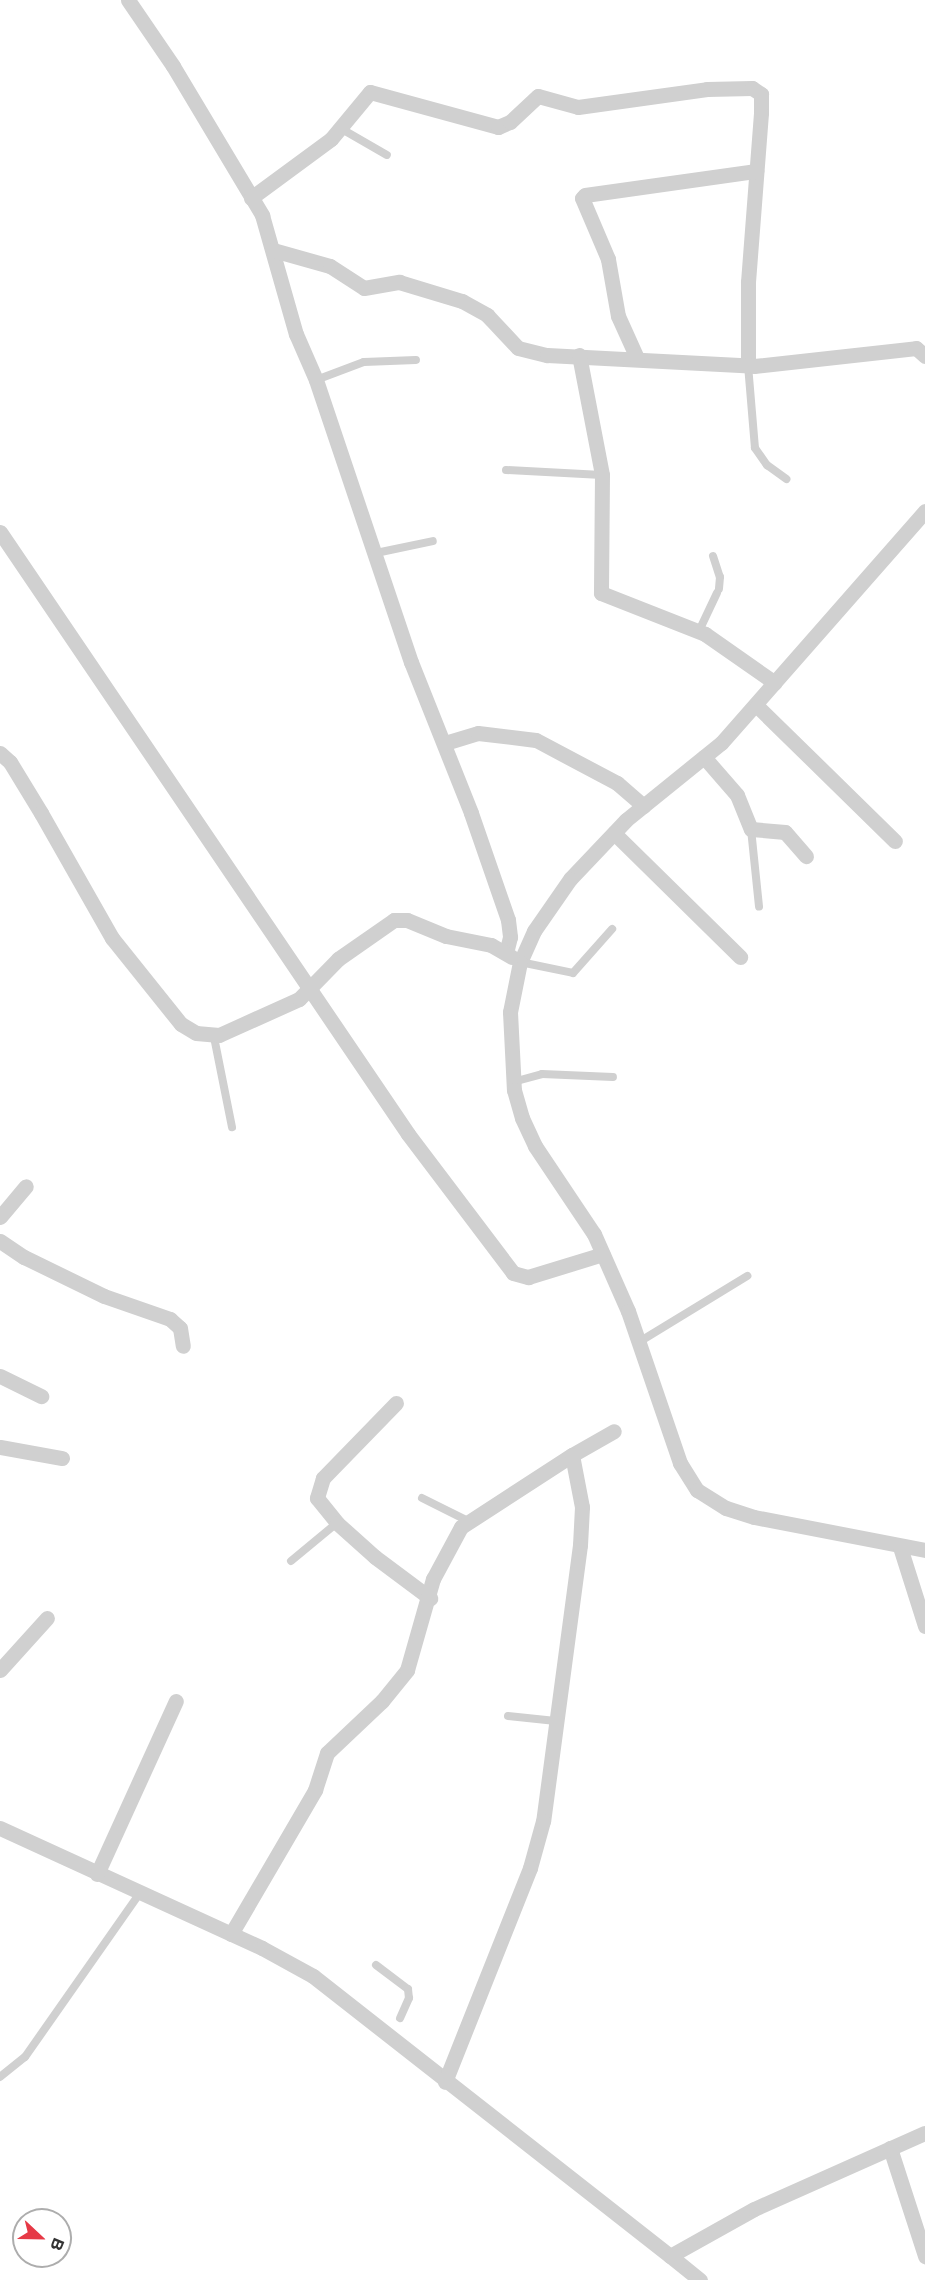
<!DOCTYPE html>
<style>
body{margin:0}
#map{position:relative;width:925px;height:2280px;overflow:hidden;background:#fff;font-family:Montserrat,sans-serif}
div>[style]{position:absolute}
.service>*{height:8px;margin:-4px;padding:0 4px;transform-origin:4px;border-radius:4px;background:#d0d0d0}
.minor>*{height:15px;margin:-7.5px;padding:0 7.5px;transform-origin:7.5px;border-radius:7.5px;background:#d0d0d0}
span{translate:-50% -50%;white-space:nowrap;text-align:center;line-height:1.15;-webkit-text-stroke:6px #fff;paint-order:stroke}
.north{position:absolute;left:12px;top:2208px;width:60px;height:60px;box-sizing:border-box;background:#fff;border:2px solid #adadad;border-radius:50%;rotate:112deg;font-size:16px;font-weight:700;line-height:24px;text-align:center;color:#333}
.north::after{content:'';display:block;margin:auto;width:21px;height:27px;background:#e63946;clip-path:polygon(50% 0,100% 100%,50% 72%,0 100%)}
</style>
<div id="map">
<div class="service">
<div style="left:340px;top:128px;width:54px;rotate:29.9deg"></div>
<div style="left:748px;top:365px;width:83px;rotate:85.2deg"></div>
<div style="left:755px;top:448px;width:21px;rotate:55deg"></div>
<div style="left:767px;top:465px;width:24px;rotate:36deg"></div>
<div style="left:316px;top:380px;width:51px;rotate:-20.6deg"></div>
<div style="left:364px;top:362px;width:52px;rotate:-2.2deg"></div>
<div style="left:506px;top:470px;width:96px;rotate:3deg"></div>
<div style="left:376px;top:553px;width:58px;rotate:-11.9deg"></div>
<div style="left:713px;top:556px;width:22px;rotate:72deg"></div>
<div style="left:720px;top:577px;width:12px;rotate:95deg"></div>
<div style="left:699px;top:631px;width:42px;rotate:-64.7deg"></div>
<div style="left:751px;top:829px;width:78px;rotate:84.1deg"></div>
<div style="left:520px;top:962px;width:54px;rotate:11.7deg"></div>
<div style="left:573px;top:973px;width:59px;rotate:-48.4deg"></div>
<div style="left:214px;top:1037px;width:92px;rotate:78.7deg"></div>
<div style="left:513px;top:1082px;width:30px;rotate:-15deg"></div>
<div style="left:542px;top:1074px;width:71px;rotate:2.4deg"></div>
<div style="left:639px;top:1342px;width:127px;rotate:-31.4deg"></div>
<div style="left:422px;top:1498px;width:49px;rotate:26.6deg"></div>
<div style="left:291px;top:1561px;width:60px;rotate:-39.6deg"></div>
<div style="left:508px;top:1716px;width:48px;rotate:5.9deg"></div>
<div style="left:376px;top:1965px;width:40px;rotate:37deg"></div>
<div style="left:408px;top:1989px;width:9px;rotate:84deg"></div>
<div style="left:409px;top:1998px;width:22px;rotate:114deg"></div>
<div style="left:0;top:2077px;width:32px;rotate:-39deg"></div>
<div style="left:25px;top:2057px;width:200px;rotate:-55deg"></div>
</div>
<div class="minor">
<div style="left:128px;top:0;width:80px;rotate:55.7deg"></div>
<div style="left:173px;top:66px;width:174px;rotate:59.1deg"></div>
<div style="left:262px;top:215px;width:124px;rotate:74.1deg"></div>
<div style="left:296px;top:334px;width:50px;rotate:66.5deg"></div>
<div style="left:316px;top:380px;width:298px;rotate:71.4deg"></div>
<div style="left:411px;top:662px;width:162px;rotate:68.3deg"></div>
<div style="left:471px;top:813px;width:113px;rotate:70.9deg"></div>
<div style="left:508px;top:920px;width:17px;rotate:83deg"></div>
<div style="left:510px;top:937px;width:16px;rotate:104deg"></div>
<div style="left:251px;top:198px;width:99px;rotate:-36.4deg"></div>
<div style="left:331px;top:139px;width:61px;rotate:-50.3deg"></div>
<div style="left:370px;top:92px;width:133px;rotate:15.3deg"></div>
<div style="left:498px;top:127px;width:13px;rotate:-23deg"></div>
<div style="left:510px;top:122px;width:38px;rotate:-43deg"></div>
<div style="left:538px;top:96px;width:41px;rotate:15.4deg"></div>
<div style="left:578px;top:107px;width:130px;rotate:-7.9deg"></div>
<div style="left:707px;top:89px;width:45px;rotate:-1.3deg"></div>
<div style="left:752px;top:88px;width:11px;rotate:34deg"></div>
<div style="left:761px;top:94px;width:19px;rotate:90deg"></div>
<div style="left:761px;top:113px;width:169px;rotate:94.4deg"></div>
<div style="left:748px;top:282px;width:83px;rotate:90deg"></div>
<div style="left:273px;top:250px;width:59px;rotate:15.7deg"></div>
<div style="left:330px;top:266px;width:40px;rotate:32.9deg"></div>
<div style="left:364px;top:288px;width:36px;rotate:-10deg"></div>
<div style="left:399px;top:282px;width:66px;rotate:16.8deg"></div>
<div style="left:462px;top:301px;width:29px;rotate:29deg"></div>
<div style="left:487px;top:315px;width:45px;rotate:46.8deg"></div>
<div style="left:518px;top:348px;width:30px;rotate:14deg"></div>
<div style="left:547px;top:355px;width:207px;rotate:3deg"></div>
<div style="left:754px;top:366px;width:163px;rotate:-6.3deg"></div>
<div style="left:916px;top:348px;width:12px;rotate:42deg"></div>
<div style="left:579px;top:355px;width:122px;rotate:79.1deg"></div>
<div style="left:602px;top:475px;width:118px;rotate:90.5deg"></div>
<div style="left:601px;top:593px;width:112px;rotate:21.5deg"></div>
<div style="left:705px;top:634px;width:85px;rotate:35deg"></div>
<div style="left:637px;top:358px;width:46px;rotate:-114.3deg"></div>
<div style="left:618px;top:316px;width:58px;rotate:-100deg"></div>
<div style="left:608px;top:259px;width:66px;rotate:-113.1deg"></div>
<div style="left:582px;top:198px;width:4px;rotate:-45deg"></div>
<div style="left:585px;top:195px;width:173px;rotate:-8deg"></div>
<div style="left:925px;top:511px;width:309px;rotate:131.3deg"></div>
<div style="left:721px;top:743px;width:122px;rotate:141deg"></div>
<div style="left:626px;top:820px;width:81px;rotate:133.5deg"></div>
<div style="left:570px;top:879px;width:63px;rotate:124.7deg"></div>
<div style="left:534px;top:931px;width:34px;rotate:114deg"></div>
<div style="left:520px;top:962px;width:51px;rotate:101.3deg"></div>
<div style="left:510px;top:1012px;width:78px;rotate:87.1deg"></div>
<div style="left:514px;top:1090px;width:29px;rotate:74deg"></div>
<div style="left:522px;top:1118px;width:31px;rotate:65deg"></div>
<div style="left:535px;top:1146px;width:106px;rotate:56.2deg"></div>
<div style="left:594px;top:1234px;width:84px;rotate:66.2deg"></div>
<div style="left:628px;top:1311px;width:161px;rotate:71.1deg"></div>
<div style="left:680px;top:1463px;width:32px;rotate:58deg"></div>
<div style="left:697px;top:1490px;width:34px;rotate:32deg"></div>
<div style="left:726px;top:1508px;width:29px;rotate:18deg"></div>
<div style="left:754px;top:1517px;width:174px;rotate:10.9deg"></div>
<div style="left:0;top:532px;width:727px;rotate:55.87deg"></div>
<div style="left:408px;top:1134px;width:174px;rotate:52.9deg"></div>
<div style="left:513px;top:1273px;width:16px;rotate:15deg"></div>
<div style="left:528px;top:1277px;width:78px;rotate:-17deg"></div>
<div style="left:757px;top:706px;width:193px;rotate:44.4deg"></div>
<div style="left:445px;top:743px;width:34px;rotate:-17deg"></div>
<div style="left:478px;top:733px;width:58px;rotate:6.9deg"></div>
<div style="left:536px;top:740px;width:92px;rotate:28deg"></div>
<div style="left:617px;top:783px;width:35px;rotate:41deg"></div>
<div style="left:0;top:753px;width:13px;rotate:42deg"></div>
<div style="left:10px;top:762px;width:60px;rotate:58.7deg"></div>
<div style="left:41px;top:813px;width:144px;rotate:60.4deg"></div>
<div style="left:112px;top:938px;width:110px;rotate:51.3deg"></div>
<div style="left:181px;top:1024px;width:17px;rotate:31deg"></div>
<div style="left:196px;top:1033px;width:23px;rotate:5deg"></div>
<div style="left:219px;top:1035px;width:88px;rotate:-24.2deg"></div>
<div style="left:299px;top:999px;width:56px;rotate:-45.7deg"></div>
<div style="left:338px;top:959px;width:68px;rotate:-34.9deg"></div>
<div style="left:394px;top:920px;width:13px"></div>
<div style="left:407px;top:920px;width:42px;rotate:22.3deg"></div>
<div style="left:446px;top:936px;width:46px;rotate:11.3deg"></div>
<div style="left:491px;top:945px;width:24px;rotate:30deg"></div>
<div style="left:704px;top:757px;width:50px;rotate:49deg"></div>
<div style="left:737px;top:795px;width:37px;rotate:68deg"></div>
<div style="left:751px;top:829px;width:34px;rotate:5deg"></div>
<div style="left:785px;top:832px;width:32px;rotate:49deg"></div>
<div style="left:614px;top:833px;width:177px;rotate:44.5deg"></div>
<div style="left:0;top:1217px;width:40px;rotate:-50deg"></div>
<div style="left:0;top:1241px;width:29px;rotate:34deg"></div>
<div style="left:24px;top:1257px;width:89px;rotate:26deg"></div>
<div style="left:104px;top:1296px;width:70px;rotate:19.2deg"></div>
<div style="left:170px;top:1319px;width:13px;rotate:42deg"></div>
<div style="left:180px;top:1328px;width:18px;rotate:81deg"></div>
<div style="left:0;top:1376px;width:46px;rotate:26deg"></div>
<div style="left:396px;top:1403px;width:105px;rotate:134.2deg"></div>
<div style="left:323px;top:1478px;width:21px;rotate:107deg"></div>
<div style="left:317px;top:1498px;width:32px;rotate:51deg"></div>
<div style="left:337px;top:1523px;width:51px;rotate:41.8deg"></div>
<div style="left:375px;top:1557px;width:69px;rotate:36.7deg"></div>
<div style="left:0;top:1447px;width:63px;rotate:10.1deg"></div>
<div style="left:572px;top:1455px;width:48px;rotate:-29.7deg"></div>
<div style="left:900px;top:1547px;width:83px;rotate:72.4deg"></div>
<div style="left:0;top:1670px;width:70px;rotate:-47.9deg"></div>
<div style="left:0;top:1828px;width:288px;rotate:24.6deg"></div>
<div style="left:262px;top:1948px;width:58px;rotate:28.8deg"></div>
<div style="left:313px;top:1976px;width:454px;rotate:38.1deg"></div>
<div style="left:97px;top:1874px;width:190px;rotate:-65.5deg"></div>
<div style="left:231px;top:1934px;width:167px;rotate:-59.7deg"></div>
<div style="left:315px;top:1790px;width:39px;rotate:-72deg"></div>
<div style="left:327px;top:1753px;width:76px;rotate:-43.4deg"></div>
<div style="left:382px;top:1701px;width:40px;rotate:-51deg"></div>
<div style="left:407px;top:1670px;width:95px;rotate:-74.1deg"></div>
<div style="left:433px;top:1579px;width:59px;rotate:-61.7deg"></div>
<div style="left:461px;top:1527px;width:132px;rotate:-33deg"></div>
<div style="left:572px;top:1455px;width:53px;rotate:79.1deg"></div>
<div style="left:582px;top:1507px;width:38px;rotate:93deg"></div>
<div style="left:580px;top:1545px;width:278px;rotate:97.6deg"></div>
<div style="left:543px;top:1821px;width:49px;rotate:105.5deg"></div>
<div style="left:530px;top:1868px;width:230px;rotate:111.7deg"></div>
<div style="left:890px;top:2148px;width:114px;rotate:72deg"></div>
<div style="left:700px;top:2280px;width:38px;rotate:-141deg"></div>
<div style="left:670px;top:2256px;width:96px;rotate:-29.2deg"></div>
<div style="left:754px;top:2209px;width:187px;rotate:-24deg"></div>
</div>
<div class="north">B</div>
</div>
